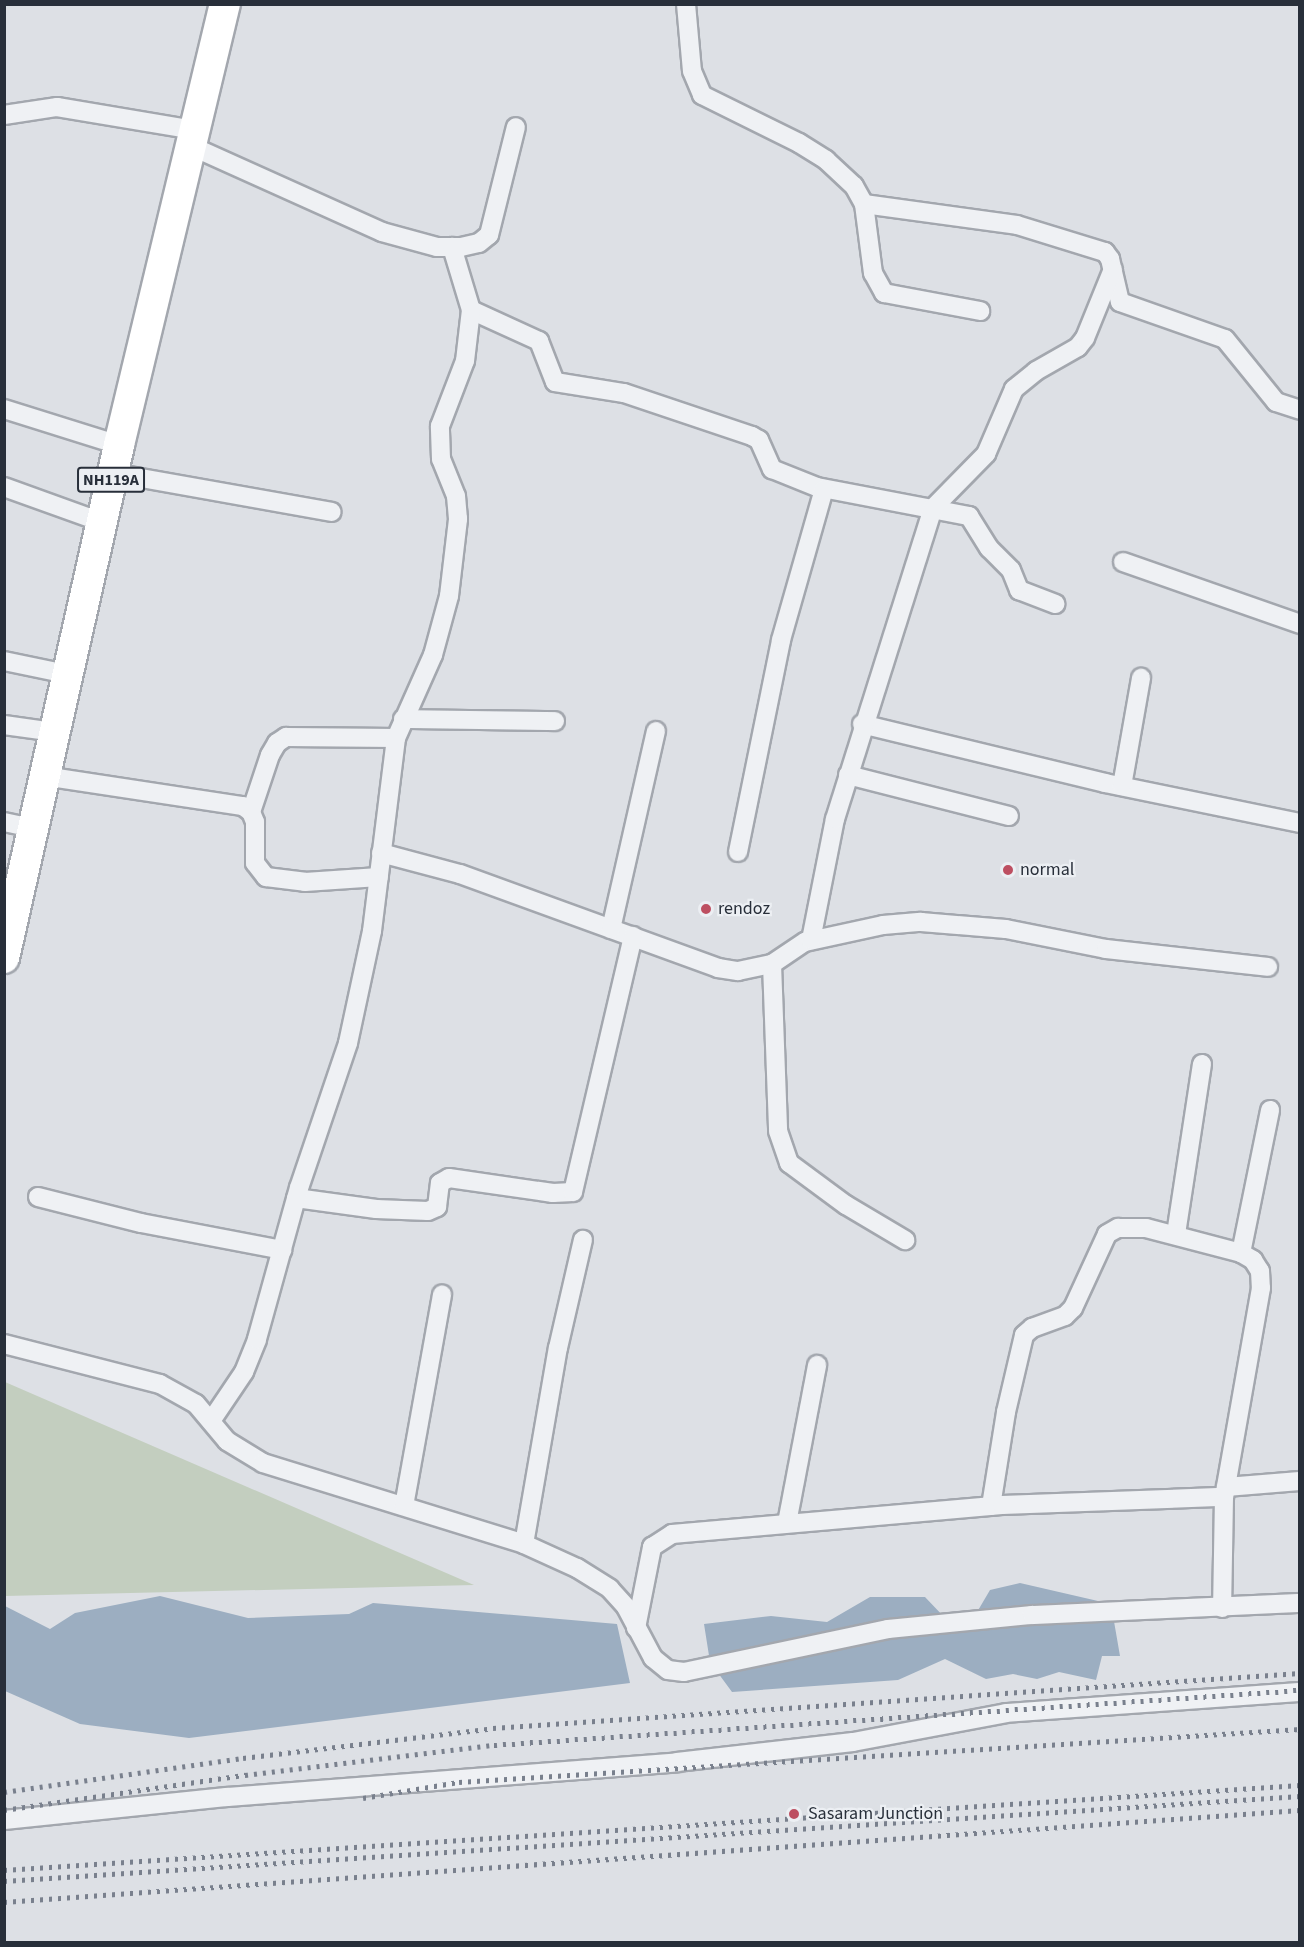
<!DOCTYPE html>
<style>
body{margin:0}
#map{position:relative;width:1304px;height:1947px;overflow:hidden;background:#dde0e5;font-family:"Source Sans 3",sans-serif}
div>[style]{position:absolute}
.green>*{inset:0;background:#c3cebf}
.water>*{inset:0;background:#9caec1}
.roads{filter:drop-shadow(2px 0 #a3a7ae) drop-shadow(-2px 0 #a3a7ae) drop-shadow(0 2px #a3a7ae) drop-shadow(0 -2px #a3a7ae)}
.minor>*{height:18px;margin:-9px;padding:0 9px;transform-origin:9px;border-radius:9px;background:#eff1f4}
.trunk>*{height:30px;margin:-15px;padding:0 15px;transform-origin:15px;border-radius:15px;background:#fff}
.rail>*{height:4.5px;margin-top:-2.25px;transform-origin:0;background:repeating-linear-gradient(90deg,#79808d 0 3px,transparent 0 9px)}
.dots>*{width:16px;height:16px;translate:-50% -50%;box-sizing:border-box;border:3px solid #eceff3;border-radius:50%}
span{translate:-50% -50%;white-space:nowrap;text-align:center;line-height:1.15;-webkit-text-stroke:4.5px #eceff3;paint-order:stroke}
.shield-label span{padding:2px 4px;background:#eceff3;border:2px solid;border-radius:4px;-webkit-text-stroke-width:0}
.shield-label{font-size:16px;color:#282f3a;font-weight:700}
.poi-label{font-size:18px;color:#282f3a}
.left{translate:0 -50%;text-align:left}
.frame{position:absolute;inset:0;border:6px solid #282f3a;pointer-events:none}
</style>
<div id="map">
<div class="green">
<div style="clip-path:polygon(5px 1382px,474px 1585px,5px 1596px)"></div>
</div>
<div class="water">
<div style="clip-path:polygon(1020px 1583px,1111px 1604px,1120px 1656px,1102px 1656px,1096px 1680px,1059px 1672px,1037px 1679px,1013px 1674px,986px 1679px,945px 1659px,898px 1680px,732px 1692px,710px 1662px,704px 1624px,771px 1616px,827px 1622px,870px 1597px,925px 1597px,945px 1618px,970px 1624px,990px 1590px)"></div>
<div style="clip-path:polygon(160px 1596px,248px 1618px,349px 1614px,373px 1603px,617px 1624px,630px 1683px,189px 1738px,80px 1724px,5px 1691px,5px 1606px,50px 1629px,75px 1613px)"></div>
</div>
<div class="roads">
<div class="minor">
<div style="left:686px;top:4px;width:67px;rotate:84.9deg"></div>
<div style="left:692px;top:71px;width:26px;rotate:67deg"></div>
<div style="left:702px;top:95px;width:108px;rotate:26.3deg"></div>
<div style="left:799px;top:143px;width:32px;rotate:32deg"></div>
<div style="left:826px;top:160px;width:38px;rotate:43deg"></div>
<div style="left:854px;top:186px;width:21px;rotate:61deg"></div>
<div style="left:864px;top:204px;width:70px;rotate:82.6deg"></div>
<div style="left:873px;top:273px;width:23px;rotate:61deg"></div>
<div style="left:884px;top:293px;width:98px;rotate:10.6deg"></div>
<div style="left:4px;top:115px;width:54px;rotate:-8.6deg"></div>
<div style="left:57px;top:107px;width:140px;rotate:9.5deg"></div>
<div style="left:191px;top:146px;width:209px;rotate:24.2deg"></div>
<div style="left:382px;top:232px;width:57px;rotate:15.3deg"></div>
<div style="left:437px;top:247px;width:24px"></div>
<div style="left:461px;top:247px;width:18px;rotate:-13deg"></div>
<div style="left:479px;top:243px;width:13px;rotate:-39deg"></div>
<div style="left:489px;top:235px;width:111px;rotate:-76deg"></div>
<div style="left:864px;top:204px;width:154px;rotate:7.8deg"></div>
<div style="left:1017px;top:225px;width:92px;rotate:17.1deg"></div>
<div style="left:1105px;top:252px;width:9px;rotate:54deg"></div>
<div style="left:1110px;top:259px;width:44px;rotate:76.9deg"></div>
<div style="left:1120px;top:302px;width:111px;rotate:19.4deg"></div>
<div style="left:1225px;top:339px;width:81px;rotate:51deg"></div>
<div style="left:1276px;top:402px;width:25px;rotate:18deg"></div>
<div style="left:471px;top:310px;width:75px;rotate:24.5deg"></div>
<div style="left:539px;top:341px;width:44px;rotate:68.7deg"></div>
<div style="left:555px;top:382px;width:70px;rotate:9.1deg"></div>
<div style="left:624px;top:393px;width:135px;rotate:18.6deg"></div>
<div style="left:752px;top:436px;width:8px;rotate:30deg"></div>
<div style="left:759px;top:440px;width:32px;rotate:66deg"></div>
<div style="left:772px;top:469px;width:48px;rotate:21.8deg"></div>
<div style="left:817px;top:487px;width:155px;rotate:10.8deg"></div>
<div style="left:969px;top:516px;width:38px;rotate:58deg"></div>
<div style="left:989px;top:548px;width:31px;rotate:45deg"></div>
<div style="left:1011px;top:570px;width:22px;rotate:68deg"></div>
<div style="left:1019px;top:590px;width:39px;rotate:21deg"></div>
<div style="left:4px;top:409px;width:121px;rotate:17.4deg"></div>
<div style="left:113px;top:473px;width:222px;rotate:10.1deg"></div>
<div style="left:4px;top:487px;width:103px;rotate:19.8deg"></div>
<div style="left:1123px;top:562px;width:188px;rotate:19.3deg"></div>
<div style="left:4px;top:661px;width:64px;rotate:11.7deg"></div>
<div style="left:403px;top:719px;width:152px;rotate:0.8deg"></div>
<div style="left:862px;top:724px;width:250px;rotate:13.6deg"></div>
<div style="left:1105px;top:783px;width:199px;rotate:11.6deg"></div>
<div style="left:4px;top:725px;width:50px;rotate:8deg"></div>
<div style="left:848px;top:775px;width:166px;rotate:14.3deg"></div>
<div style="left:44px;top:776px;width:201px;rotate:8.6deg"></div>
<div style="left:243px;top:806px;width:10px;rotate:37deg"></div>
<div style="left:251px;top:812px;width:11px;rotate:68deg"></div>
<div style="left:255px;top:822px;width:41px;rotate:90deg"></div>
<div style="left:255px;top:863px;width:18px;rotate:52deg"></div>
<div style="left:266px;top:877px;width:39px;rotate:7deg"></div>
<div style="left:305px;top:882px;width:74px;rotate:-3.9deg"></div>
<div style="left:1122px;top:786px;width:110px;rotate:-80deg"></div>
<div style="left:251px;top:812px;width:60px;rotate:-71.6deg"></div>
<div style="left:270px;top:755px;width:14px;rotate:-60deg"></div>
<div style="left:277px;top:743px;width:11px;rotate:-34deg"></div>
<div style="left:286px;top:737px;width:110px;rotate:0.5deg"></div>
<div style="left:4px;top:822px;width:30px;rotate:12deg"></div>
<div style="left:738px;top:852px;width:216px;rotate:-78.5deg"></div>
<div style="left:781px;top:640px;width:157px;rotate:-74.1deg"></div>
<div style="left:381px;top:853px;width:82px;rotate:14.9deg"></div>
<div style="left:460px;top:874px;width:275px;rotate:20deg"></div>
<div style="left:718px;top:968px;width:20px;rotate:9deg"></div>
<div style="left:738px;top:971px;width:35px;rotate:-12deg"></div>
<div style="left:772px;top:964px;width:40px;rotate:-34deg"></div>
<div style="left:805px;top:942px;width:80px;rotate:-12.3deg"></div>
<div style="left:883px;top:925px;width:38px;rotate:-5deg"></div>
<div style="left:921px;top:922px;width:85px;rotate:4.7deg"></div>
<div style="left:1006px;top:929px;width:102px;rotate:11.3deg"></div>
<div style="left:1106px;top:949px;width:163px;rotate:6.3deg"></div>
<div style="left:611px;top:929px;width:203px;rotate:-77.2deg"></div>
<div style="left:811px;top:940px;width:123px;rotate:-78.8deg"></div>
<div style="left:835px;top:819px;width:326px;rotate:-72.5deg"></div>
<div style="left:933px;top:508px;width:76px;rotate:-45.5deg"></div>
<div style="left:986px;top:454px;width:71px;rotate:-66.7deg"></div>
<div style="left:1014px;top:389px;width:28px;rotate:-39deg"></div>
<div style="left:1036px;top:371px;width:48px;rotate:-29.7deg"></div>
<div style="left:1078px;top:347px;width:11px;rotate:-52deg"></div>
<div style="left:1085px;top:338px;width:74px;rotate:-67.9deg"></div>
<div style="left:772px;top:964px;width:167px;rotate:87.9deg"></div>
<div style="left:778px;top:1131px;width:34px;rotate:71deg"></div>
<div style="left:789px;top:1163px;width:71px;rotate:36.4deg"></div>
<div style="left:846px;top:1205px;width:69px;rotate:30.7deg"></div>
<div style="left:38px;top:1197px;width:106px;rotate:14.2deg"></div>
<div style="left:141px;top:1223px;width:144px;rotate:10.8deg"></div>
<div style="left:296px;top:1198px;width:81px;rotate:7.8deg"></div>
<div style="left:376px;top:1209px;width:52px;rotate:2.2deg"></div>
<div style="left:428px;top:1211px;width:10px;rotate:-24deg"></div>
<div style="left:437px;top:1207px;width:24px;rotate:-83deg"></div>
<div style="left:440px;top:1183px;width:10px;rotate:-29deg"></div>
<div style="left:449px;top:1178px;width:105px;rotate:8.2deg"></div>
<div style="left:553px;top:1193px;width:20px;rotate:-3deg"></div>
<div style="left:573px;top:1192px;width:263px;rotate:-76.8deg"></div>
<div style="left:1176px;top:1234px;width:172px;rotate:-81.3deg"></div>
<div style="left:1241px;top:1253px;width:146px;rotate:-78.5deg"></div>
<div style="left:4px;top:1344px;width:161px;rotate:14.4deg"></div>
<div style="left:160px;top:1384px;width:41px;rotate:29.1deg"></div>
<div style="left:196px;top:1404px;width:48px;rotate:50deg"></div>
<div style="left:227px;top:1441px;width:42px;rotate:31.4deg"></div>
<div style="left:263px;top:1463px;width:273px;rotate:17.2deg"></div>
<div style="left:524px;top:1544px;width:58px;rotate:24.4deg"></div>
<div style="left:577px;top:1568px;width:39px;rotate:32deg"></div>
<div style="left:610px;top:1589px;width:24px;rotate:48deg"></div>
<div style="left:626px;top:1607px;width:58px;rotate:62.1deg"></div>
<div style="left:653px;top:1658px;width:19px;rotate:39deg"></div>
<div style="left:668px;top:1670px;width:16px;rotate:7deg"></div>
<div style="left:684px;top:1672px;width:208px;rotate:-11.9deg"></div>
<div style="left:888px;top:1629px;width:145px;rotate:-5.6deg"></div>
<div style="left:1032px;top:1615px;width:268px;rotate:-2.6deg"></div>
<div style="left:211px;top:1421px;width:59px;rotate:-56deg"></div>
<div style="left:244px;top:1372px;width:35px;rotate:-68deg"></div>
<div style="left:257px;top:1339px;width:157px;rotate:-74.5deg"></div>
<div style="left:299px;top:1188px;width:153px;rotate:-71.3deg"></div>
<div style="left:348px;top:1043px;width:115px;rotate:-77.9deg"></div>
<div style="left:372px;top:931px;width:194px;rotate:-82.9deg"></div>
<div style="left:396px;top:738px;width:91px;rotate:-66deg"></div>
<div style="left:433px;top:655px;width:61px;rotate:-74.8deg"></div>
<div style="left:449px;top:596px;width:78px;rotate:-83.3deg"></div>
<div style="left:458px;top:519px;width:23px;rotate:-95deg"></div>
<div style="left:456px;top:496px;width:40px;rotate:-112deg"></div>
<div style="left:441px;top:459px;width:33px;rotate:-92deg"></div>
<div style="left:440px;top:426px;width:70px;rotate:-69deg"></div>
<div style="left:465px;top:361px;width:51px;rotate:-83.3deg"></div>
<div style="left:471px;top:310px;width:66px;rotate:-106.8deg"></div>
<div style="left:1226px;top:1487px;width:74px;rotate:-4.6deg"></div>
<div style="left:404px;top:1506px;width:215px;rotate:-79.8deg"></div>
<div style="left:991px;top:1506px;width:95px;rotate:-80.9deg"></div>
<div style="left:1006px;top:1412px;width:79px;rotate:-76.8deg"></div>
<div style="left:1024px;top:1335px;width:11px;rotate:-41deg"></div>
<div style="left:1032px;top:1328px;width:35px;rotate:-20deg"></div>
<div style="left:1065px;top:1316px;width:11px;rotate:-45deg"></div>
<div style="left:1073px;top:1308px;width:81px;rotate:-65.3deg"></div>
<div style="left:1107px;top:1234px;width:13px;rotate:-29deg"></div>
<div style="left:1118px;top:1228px;width:28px"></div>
<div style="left:1146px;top:1228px;width:98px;rotate:14.7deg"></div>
<div style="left:1241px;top:1253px;width:14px;rotate:30deg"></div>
<div style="left:1253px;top:1260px;width:13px;rotate:58deg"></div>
<div style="left:1260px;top:1271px;width:17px;rotate:87deg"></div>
<div style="left:1261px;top:1288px;width:212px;rotate:100deg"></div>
<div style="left:1224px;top:1497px;width:111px;rotate:91deg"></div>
<div style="left:787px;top:1523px;width:161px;rotate:-79.2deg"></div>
<div style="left:524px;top:1544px;width:199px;rotate:-80.2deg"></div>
<div style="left:558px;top:1348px;width:111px;rotate:-77deg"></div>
<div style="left:636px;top:1628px;width:83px;rotate:-78.8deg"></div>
<div style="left:652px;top:1547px;width:24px;rotate:-33deg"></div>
<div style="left:672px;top:1534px;width:331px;rotate:-5deg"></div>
<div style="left:1002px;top:1505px;width:222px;rotate:-2.1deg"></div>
<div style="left:4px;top:1820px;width:224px;rotate:-5.9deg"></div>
<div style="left:227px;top:1797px;width:451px;rotate:-4.4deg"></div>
<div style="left:677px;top:1762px;width:177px;rotate:-6.5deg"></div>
<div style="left:853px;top:1742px;width:156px;rotate:-10.7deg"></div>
<div style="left:1006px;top:1713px;width:295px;rotate:-4.1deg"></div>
</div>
<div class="trunk">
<div style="left:4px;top:958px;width:526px;rotate:-77.36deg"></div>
<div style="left:119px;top:445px;width:454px;rotate:-76.5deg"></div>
</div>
</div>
<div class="rail">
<div style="left:4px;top:1792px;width:241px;rotate:-8.1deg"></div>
<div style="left:243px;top:1758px;width:252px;rotate:-6.8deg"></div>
<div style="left:493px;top:1728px;width:809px;rotate:-3.9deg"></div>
<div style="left:363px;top:1798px;width:97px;rotate:-9.5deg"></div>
<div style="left:459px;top:1782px;width:843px;rotate:-3.61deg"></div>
<div style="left:4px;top:1810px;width:244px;rotate:-8.3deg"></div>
<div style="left:245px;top:1775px;width:251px;rotate:-6.9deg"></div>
<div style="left:494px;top:1745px;width:808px;rotate:-3.9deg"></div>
<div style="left:4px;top:1870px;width:1299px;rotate:-3.75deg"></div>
<div style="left:4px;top:1881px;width:1299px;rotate:-3.75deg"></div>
<div style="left:4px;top:1902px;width:1299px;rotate:-4.06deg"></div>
</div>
<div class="dots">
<div style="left:1008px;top:870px;background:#bd4f61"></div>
<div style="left:706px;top:909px;background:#bd4f61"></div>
<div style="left:794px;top:1814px;background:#bd4f61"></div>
</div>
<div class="shield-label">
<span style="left:111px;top:480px">NH119A</span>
</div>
<div class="poi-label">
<span class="left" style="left:1020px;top:870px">normal</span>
<span class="left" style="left:718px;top:909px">rendoz</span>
<span class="left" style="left:808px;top:1814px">Sasaram Junction</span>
</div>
<div class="frame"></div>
</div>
